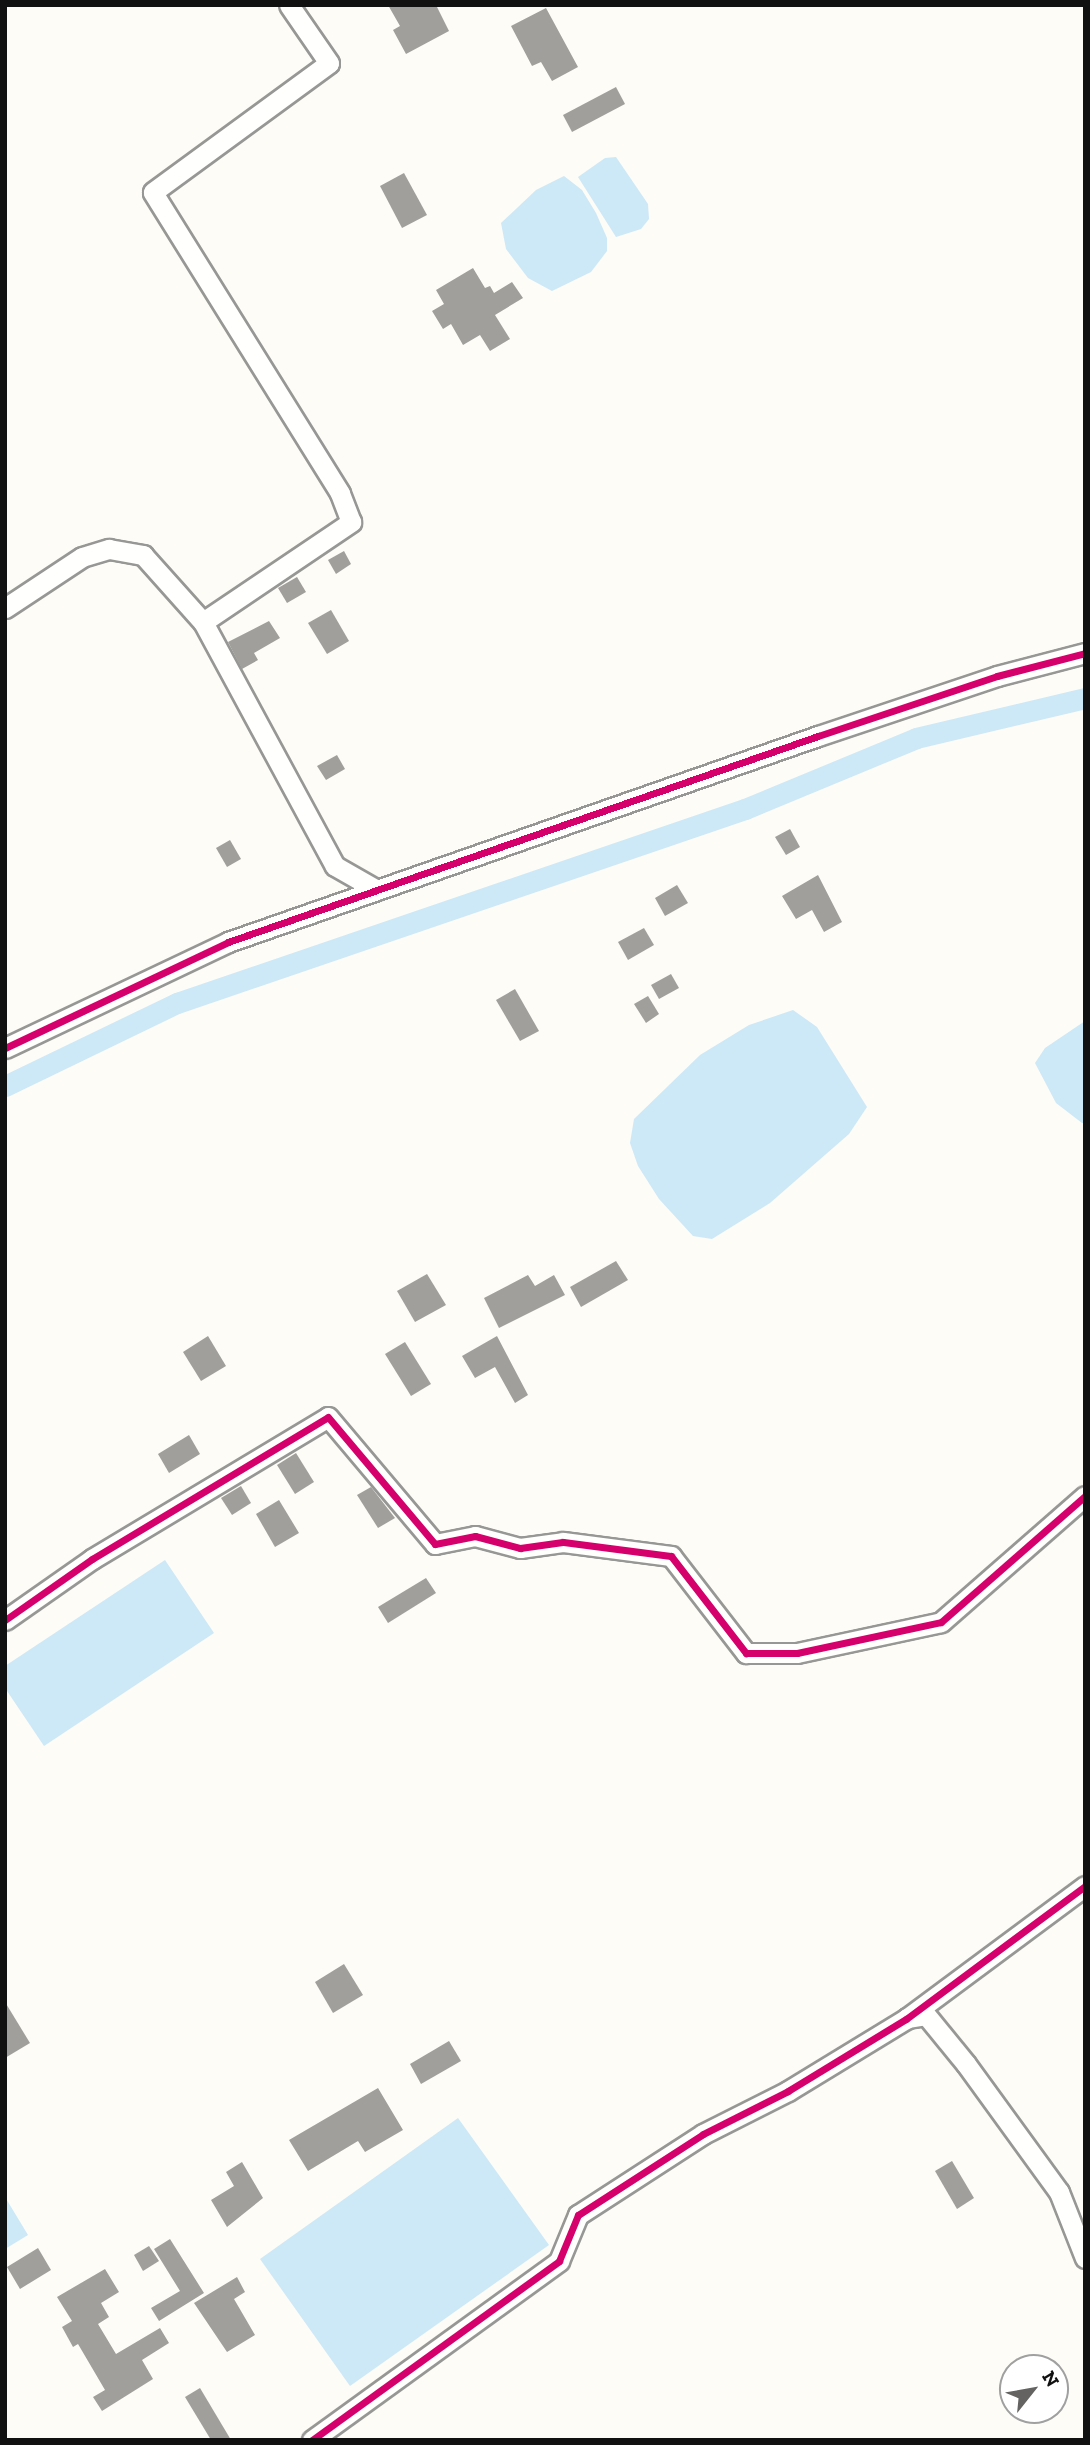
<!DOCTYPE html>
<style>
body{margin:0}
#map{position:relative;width:1090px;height:2445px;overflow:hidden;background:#fdfcf7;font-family:"Zilla Slab",serif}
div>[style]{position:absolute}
.water>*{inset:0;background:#cde8f7}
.canal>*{height:21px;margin:-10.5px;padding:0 10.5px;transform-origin:10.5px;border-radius:10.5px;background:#cde8f7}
.building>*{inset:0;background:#a19f9c}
.roads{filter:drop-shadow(2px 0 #979795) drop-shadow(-2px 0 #979795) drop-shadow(0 2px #979795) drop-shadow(0 -2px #979795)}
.minor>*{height:19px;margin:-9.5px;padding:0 9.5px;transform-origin:9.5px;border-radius:9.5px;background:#fffffe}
.cycleway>*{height:7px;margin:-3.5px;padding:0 3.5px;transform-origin:3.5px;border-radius:3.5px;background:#d6006c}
span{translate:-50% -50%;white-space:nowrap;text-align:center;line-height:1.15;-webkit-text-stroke:7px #fff;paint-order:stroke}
.frame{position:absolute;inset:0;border:7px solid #111;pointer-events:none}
.north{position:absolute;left:999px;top:2354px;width:70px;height:70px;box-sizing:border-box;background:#fff;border:2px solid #a0a0a0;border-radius:50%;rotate:59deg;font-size:19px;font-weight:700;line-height:28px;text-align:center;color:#111}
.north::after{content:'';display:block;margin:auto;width:24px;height:32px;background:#646362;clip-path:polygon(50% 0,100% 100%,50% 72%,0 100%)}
</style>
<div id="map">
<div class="water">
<div style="clip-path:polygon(616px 157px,648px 204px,649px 219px,641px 229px,616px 237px,578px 177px,605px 158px)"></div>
<div style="clip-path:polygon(564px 176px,582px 190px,596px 213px,607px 238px,607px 251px,591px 272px,552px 291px,528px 278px,506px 249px,501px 223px,536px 190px)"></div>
<div style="clip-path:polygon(793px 1010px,817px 1027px,867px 1107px,849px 1134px,770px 1203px,712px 1239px,693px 1236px,659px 1199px,638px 1166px,630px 1143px,634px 1119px,700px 1055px,749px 1025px)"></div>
<div style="clip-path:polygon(1085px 1021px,1085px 1123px,1082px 1123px,1056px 1103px,1035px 1063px,1045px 1048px)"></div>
<div style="clip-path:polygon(165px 1560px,214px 1633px,44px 1746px,5px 1688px,5px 1666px)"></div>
<div style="clip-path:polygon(458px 2118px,549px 2245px,350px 2386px,260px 2259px)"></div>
<div style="clip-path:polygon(5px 2197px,28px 2235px,5px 2249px)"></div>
</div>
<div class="canal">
<div style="left:5px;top:1086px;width:191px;rotate:-25.8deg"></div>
<div style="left:177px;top:1003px;width:600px;rotate:-18.86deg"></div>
<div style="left:745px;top:809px;width:185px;rotate:-22.5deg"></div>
<div style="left:916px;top:738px;width:174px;rotate:-13.3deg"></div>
</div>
<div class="building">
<div style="clip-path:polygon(388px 5px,436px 5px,449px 31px,406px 54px,393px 30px,400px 26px)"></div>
<div style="clip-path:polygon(546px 8px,578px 67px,552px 81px,541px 62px,532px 66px,511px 26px)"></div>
<div style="clip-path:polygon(616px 87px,625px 104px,572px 132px,563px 115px)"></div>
<div style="clip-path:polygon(404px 173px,427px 215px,402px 228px,380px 186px)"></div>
<div style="clip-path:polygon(473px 268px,485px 288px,490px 286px,494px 293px,512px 282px,523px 298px,495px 315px,510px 339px,490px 351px,480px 335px,463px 345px,451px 324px,443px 329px,432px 311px,444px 304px,436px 290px)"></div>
<div style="clip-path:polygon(344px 551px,351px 564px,336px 574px,328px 560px)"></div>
<div style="clip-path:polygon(297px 577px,306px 592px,287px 603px,278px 588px)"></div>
<div style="clip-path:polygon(331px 610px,349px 641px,327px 654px,308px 623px)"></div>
<div style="clip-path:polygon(269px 621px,280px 638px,254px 653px,258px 660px,242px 669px,228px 642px)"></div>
<div style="clip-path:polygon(337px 755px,345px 769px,326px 780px,317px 766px)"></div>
<div style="clip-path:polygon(790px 829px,800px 847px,786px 855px,775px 837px)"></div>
<div style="clip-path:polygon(230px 840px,241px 859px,227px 867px,216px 848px)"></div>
<div style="clip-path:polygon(818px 875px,842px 922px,824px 932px,812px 910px,796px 919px,782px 896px)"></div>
<div style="clip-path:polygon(677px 885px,688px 903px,665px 916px,655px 898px)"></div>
<div style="clip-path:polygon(644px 928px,654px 945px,628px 960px,618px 942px)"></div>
<div style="clip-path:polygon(671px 974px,679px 988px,659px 999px,651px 985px)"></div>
<div style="clip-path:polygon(515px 989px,539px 1031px,520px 1041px,496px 1000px)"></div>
<div style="clip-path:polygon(648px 996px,659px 1014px,646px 1023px,634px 1004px)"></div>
<div style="clip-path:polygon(616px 1261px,628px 1280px,581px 1307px,570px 1287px)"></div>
<div style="clip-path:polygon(427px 1274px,446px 1305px,415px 1322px,397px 1291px)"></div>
<div style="clip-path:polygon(528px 1275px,535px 1286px,554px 1275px,565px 1295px,499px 1328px,484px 1298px)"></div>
<div style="clip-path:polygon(208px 1336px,226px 1366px,201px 1381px,183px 1352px)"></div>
<div style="clip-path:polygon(497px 1336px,528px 1395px,515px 1403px,495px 1367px,475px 1378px,462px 1356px)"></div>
<div style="clip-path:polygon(405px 1342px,431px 1384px,411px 1396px,385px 1354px)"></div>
<div style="clip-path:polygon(189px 1435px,200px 1454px,169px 1473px,158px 1454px)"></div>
<div style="clip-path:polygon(296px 1453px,314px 1482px,295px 1494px,277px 1465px)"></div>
<div style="clip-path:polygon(241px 1486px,251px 1503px,232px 1515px,221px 1498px)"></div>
<div style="clip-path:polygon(371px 1487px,395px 1518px,378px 1528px,357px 1495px)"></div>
<div style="clip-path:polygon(279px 1500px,299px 1533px,275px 1547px,256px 1514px)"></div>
<div style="clip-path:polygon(426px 1578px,436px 1593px,388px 1623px,378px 1607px)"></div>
<div style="clip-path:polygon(344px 1964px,363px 1995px,333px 2013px,315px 1982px)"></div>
<div style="clip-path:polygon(5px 2002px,30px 2043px,5px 2058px)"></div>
<div style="clip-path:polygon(449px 2041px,461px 2061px,421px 2084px,410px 2064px)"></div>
<div style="clip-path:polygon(378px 2088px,403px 2130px,365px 2152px,358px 2141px,308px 2171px,289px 2140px)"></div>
<div style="clip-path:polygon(952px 2161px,974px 2198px,957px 2209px,935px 2171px)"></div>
<div style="clip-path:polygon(242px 2162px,263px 2198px,227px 2227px,211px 2200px,234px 2186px,226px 2172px)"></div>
<div style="clip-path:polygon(170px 2239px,204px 2293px,159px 2321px,151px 2308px,180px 2291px,154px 2249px)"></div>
<div style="clip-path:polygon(149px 2246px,159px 2261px,143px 2271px,134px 2255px)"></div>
<div style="clip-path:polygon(38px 2248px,51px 2270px,20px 2289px,7px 2267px)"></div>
<div style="clip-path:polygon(105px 2269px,119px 2292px,101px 2303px,109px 2317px,98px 2324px,116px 2354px,160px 2328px,169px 2343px,142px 2360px,153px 2379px,102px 2411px,93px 2397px,105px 2390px,78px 2344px,73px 2347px,62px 2327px,72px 2321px,57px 2297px)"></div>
<div style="clip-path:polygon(237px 2277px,245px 2292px,234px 2299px,255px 2335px,227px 2352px,194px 2303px)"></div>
<div style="clip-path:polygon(200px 2388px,231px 2440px,211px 2440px,185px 2397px)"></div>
</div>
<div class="roads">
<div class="minor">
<div style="left:5px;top:608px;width:92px;rotate:-33.5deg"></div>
<div style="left:82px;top:557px;width:28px;rotate:-17deg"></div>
<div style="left:109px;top:549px;width:35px;rotate:10deg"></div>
<div style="left:143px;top:555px;width:90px;rotate:48.2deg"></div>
<div style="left:203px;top:622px;width:277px;rotate:61.6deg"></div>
<div style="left:335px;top:866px;width:48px;rotate:29.7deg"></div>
<div style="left:203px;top:622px;width:179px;rotate:-34deg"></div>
<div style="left:351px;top:522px;width:31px;rotate:-111deg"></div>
<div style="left:340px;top:493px;width:354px;rotate:-121.9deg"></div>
<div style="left:153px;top:192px;width:218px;rotate:-36.2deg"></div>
<div style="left:329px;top:63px;width:70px;rotate:-124.6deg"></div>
<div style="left:5px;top:1048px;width:247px;rotate:-25.4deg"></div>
<div style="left:228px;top:942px;width:625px;rotate:-19.25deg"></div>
<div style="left:818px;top:736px;width:189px;rotate:-18.5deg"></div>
<div style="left:997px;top:676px;width:91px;rotate:-14.6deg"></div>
<div style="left:5px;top:1620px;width:106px;rotate:-35deg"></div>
<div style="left:92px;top:1559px;width:275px;rotate:-31deg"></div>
<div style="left:328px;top:1417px;width:166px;rotate:49.9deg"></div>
<div style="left:435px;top:1544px;width:41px;rotate:-11.3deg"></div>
<div style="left:475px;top:1536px;width:47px;rotate:14.9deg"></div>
<div style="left:520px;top:1548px;width:43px;rotate:-7.9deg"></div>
<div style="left:563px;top:1542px;width:109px;rotate:7.4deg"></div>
<div style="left:671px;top:1556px;width:123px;rotate:52.3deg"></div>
<div style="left:746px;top:1653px;width:51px"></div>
<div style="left:797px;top:1653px;width:147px;rotate:-12.1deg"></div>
<div style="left:941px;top:1622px;width:191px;rotate:-41.2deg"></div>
<div style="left:907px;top:2018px;width:19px;rotate:-9deg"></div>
<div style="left:926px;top:2015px;width:63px;rotate:50.8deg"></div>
<div style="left:966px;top:2064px;width:158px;rotate:54deg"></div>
<div style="left:1059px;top:2192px;width:71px;rotate:68.5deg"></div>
<div style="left:312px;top:2440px;width:305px;rotate:-35.9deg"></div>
<div style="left:559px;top:2261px;width:50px;rotate:-67.6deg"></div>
<div style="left:578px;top:2215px;width:149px;rotate:-32.9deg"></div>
<div style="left:703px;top:2134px;width:95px;rotate:-26.8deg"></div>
<div style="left:788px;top:2091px;width:138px;rotate:-31.4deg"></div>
<div style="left:906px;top:2019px;width:223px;rotate:-36.6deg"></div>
</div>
</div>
<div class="cycleway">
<div style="left:5px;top:1048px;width:247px;rotate:-25.4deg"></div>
<div style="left:228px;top:942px;width:625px;rotate:-19.25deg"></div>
<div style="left:818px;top:736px;width:189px;rotate:-18.5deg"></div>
<div style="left:997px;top:676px;width:91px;rotate:-14.6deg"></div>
<div style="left:5px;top:1620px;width:106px;rotate:-35deg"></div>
<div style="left:92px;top:1559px;width:275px;rotate:-31deg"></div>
<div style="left:328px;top:1417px;width:166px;rotate:49.9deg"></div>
<div style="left:435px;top:1544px;width:41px;rotate:-11.3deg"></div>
<div style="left:475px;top:1536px;width:47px;rotate:14.9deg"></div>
<div style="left:520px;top:1548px;width:43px;rotate:-7.9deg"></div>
<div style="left:563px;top:1542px;width:109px;rotate:7.4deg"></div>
<div style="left:671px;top:1556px;width:123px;rotate:52.3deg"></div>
<div style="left:746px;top:1653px;width:51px"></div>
<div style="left:797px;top:1653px;width:147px;rotate:-12.1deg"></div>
<div style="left:941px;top:1622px;width:191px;rotate:-41.2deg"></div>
<div style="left:312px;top:2440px;width:305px;rotate:-35.9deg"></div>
<div style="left:559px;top:2261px;width:50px;rotate:-67.6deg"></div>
<div style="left:578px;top:2215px;width:149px;rotate:-32.9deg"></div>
<div style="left:703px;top:2134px;width:95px;rotate:-26.8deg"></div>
<div style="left:788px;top:2091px;width:138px;rotate:-31.4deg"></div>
<div style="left:906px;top:2019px;width:223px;rotate:-36.6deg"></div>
</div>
<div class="frame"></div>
<div class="north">N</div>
</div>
